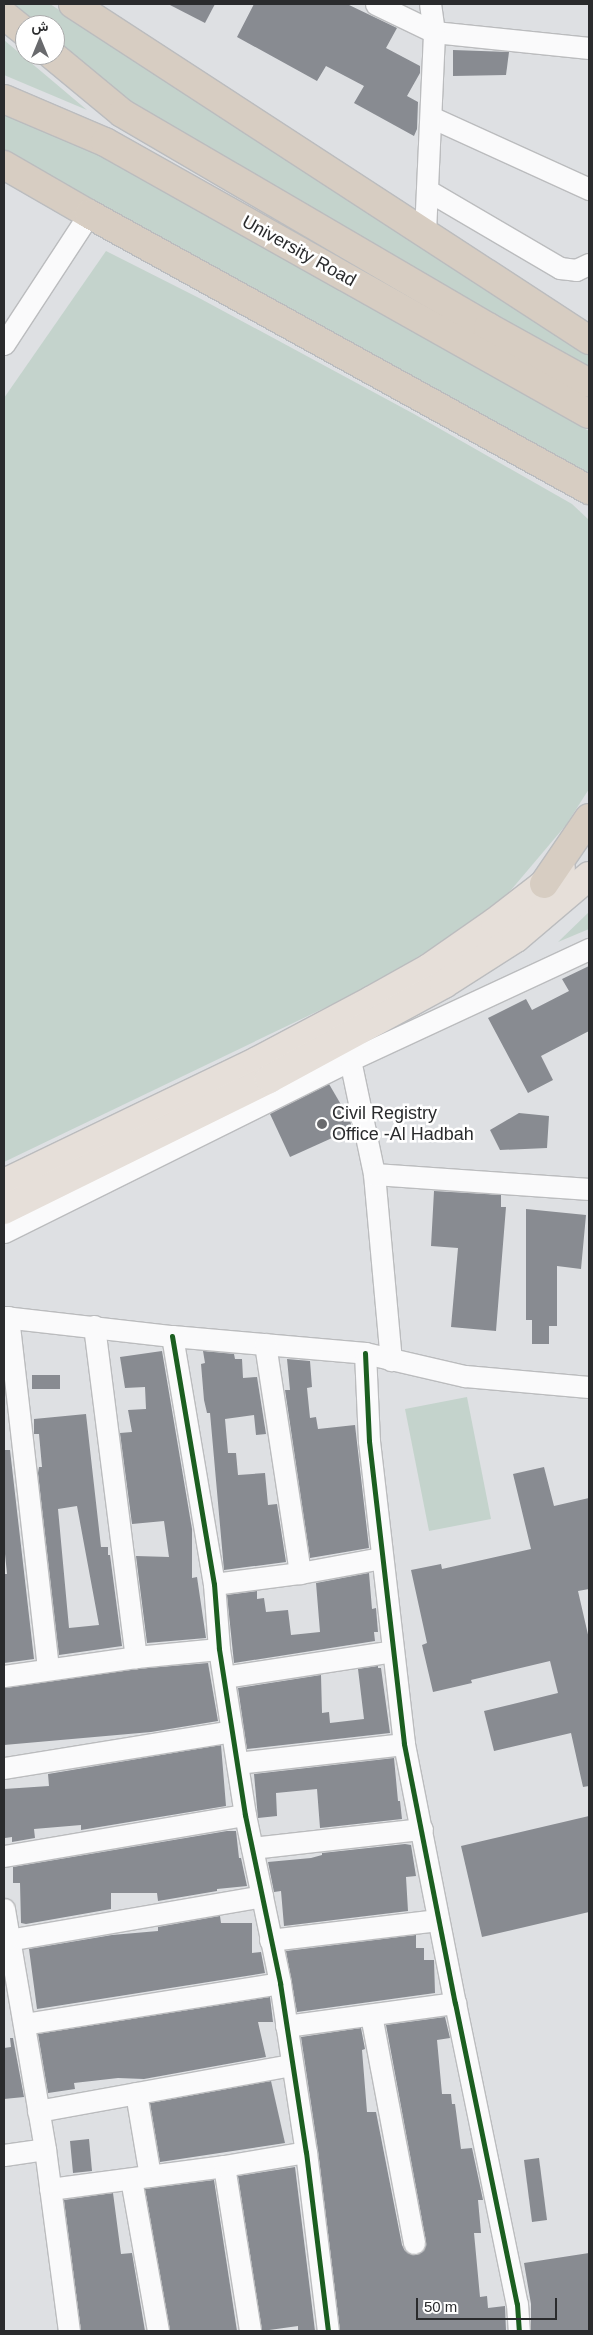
<!DOCTYPE html>
<meta charset="utf-8">
<style>
body{margin:0}
#map{position:relative;width:593px;height:2335px;overflow:hidden;background:#dee0e3;font-family:Helvetica,Vazirmatn,sans-serif}
div>[style]{position:absolute}
.green>*{inset:0;background:#c4d3cc}
.building>*{inset:0;background:#888b91}
.roads{filter:drop-shadow(1px 0 #bbbcbe) drop-shadow(-1px 0 #bbbcbe) drop-shadow(0 1px #bbbcbe) drop-shadow(0 -1px #bbbcbe)}
.street>*{height:21px;margin:-10.5px;padding:0 10.5px;transform-origin:10.5px;border-radius:10.5px;background:#fafafb}
.primary>*{height:28px;margin:-14px;padding:0 14px;transform-origin:14px;border-radius:14px;background:#e6dfd9}
.highway>*{height:28px;margin:-14px;padding:0 14px;transform-origin:14px;border-radius:14px;background:#d7cdc2}
.cycleway>*{height:5px;margin:-2.5px;padding:0 2.5px;transform-origin:2.5px;border-radius:2.5px;background:#1b5e20}
.dots>*{width:14px;height:14px;translate:-50% -50%;box-sizing:border-box;border:2px solid #fff;border-radius:50%}
span{translate:-50% -50%;white-space:nowrap;text-align:center;line-height:1.15;-webkit-text-stroke:5px #fff;paint-order:stroke}
.street-label{font-size:18px;color:#2a2b2d}
.poi-label{font-size:18px;color:#2a2b2d}
.left{translate:0 -50%;text-align:left}
.frame{position:absolute;inset:0;border:5px solid #2a2b2d;pointer-events:none}
.north{position:absolute;left:15px;top:15px;width:50px;height:50px;box-sizing:border-box;background:#fff;border:1px solid #aaaaab;border-radius:50%;rotate:0deg;font-size:14px;font-weight:700;line-height:20px;text-align:center;color:#2a2b2d}
.north::after{content:'';display:block;margin:auto;width:18px;height:22px;background:#696a6d;clip-path:polygon(50% 0,100% 100%,50% 72%,0 100%)}
.scale{position:absolute;left:416px;top:2298px;width:141px;height:22px;box-sizing:border-box;border:2px solid #2a2b2d;border-top:0;padding-left:6px;font-size:15px;line-height:18px;white-space:nowrap;color:#2a2b2d;-webkit-text-stroke:4px #fff;paint-order:stroke}
</style>
<div id="map">
<div class="green">
<div style="clip-path:polygon(4px 4px,50px 4px,589px 354px,589px 372px,137px 112px,55px 45px,55px 25px,30px 25px)"></div>
<div style="clip-path:polygon(4px 40px,87px 110px,4px 75px)"></div>
<div style="clip-path:polygon(4px 112px,111px 154px,376px 311px,589px 431px,589px 475px,4px 155px)"></div>
<div style="clip-path:polygon(106px 251px,201px 299px,414px 414px,572px 504px,589px 520px,589px 789px,566px 825px,511px 890px,471px 925px,364px 989px,4px 1162px,4px 398px)"></div>
<div style="clip-path:polygon(589px 912px,589px 929px,558px 942px)"></div>
<div style="clip-path:polygon(467px 1397px,491px 1519px,429px 1531px,405px 1409px)"></div>
</div>
<div class="building">
<div style="clip-path:polygon(168px 4px,215px 4px,205px 23px)"></div>
<div style="clip-path:polygon(254px 4px,347px 4px,397px 28px,386px 48px,420px 66px,420px 73px,407px 96px,418px 102px,417px 129px,414px 136px,354px 103px,364px 86px,326px 66px,317px 81px,237px 37px)"></div>
<div style="clip-path:polygon(453px 50px,509px 52px,506px 75px,453px 76px)"></div>
<div style="clip-path:polygon(589px 966px,589px 1031px,541px 1056px,553px 1080px,528px 1093px,488px 1018px,526px 999px,532px 1010px,569px 991px,562px 979px)"></div>
<div style="clip-path:polygon(329px 1084px,350px 1120px,352px 1129px,290px 1157px,270px 1114px)"></div>
<div style="clip-path:polygon(519px 1113px,549px 1116px,547px 1148px,500px 1150px,490px 1130px)"></div>
<div style="clip-path:polygon(434px 1191px,501px 1195px,501px 1207px,506px 1207px,496px 1331px,451px 1327px,458px 1248px,431px 1246px)"></div>
<div style="clip-path:polygon(526px 1209px,586px 1215px,581px 1269px,557px 1266px,557px 1326px,549px 1326px,549px 1344px,532px 1344px,532px 1320px,526px 1320px)"></div>
<div style="clip-path:polygon(162px 1351px,192px 1529px,192px 1578px,197px 1577px,206px 1638px,147px 1643px,136px 1556px,169px 1557px,164px 1521px,132px 1524px,120px 1433px,132px 1432px,128px 1410px,146px 1409px,145px 1387px,125px 1388px,120px 1357px)"></div>
<div style="clip-path:polygon(203px 1351px,234px 1354px,235px 1359px,242px 1359px,243px 1378px,257px 1377px,266px 1434px,256px 1435px,254px 1415px,225px 1419px,228px 1453px,236px 1453px,238px 1475px,265px 1473px,268px 1505px,277px 1504px,286px 1562px,224px 1570px,210px 1413px,207px 1413px,204px 1400px,201px 1364px,205px 1363px)"></div>
<div style="clip-path:polygon(287px 1359px,310px 1361px,312px 1387px,307px 1388px,310px 1418px,316px 1417px,318px 1429px,355px 1425px,369px 1548px,310px 1558px,285px 1390px,290px 1390px)"></div>
<div style="clip-path:polygon(32px 1375px,60px 1375px,60px 1389px,32px 1389px)"></div>
<div style="clip-path:polygon(evenodd,86px 1414px,101px 1547px,108px 1547px,108px 1555px,110px 1555px,122px 1646px,59px 1655px,38px 1473px,39px 1467px,42px 1467px,39px 1434px,34px 1434px,34px 1419px,86px 1414px,77px 1506px,99px 1625px,69px 1628px,58px 1509px,77px 1506px)"></div>
<div style="clip-path:polygon(4px 1450px,10px 1450px,34px 1659px,4px 1663px,4px 1574px,7px 1574px,4px 1544px)"></div>
<div style="clip-path:polygon(544px 1467px,554px 1506px,589px 1498px,589px 1589px,578px 1591px,589px 1639px,589px 1786px,583px 1787px,571px 1733px,494px 1751px,484px 1711px,558px 1693px,550px 1661px,471px 1680px,472px 1683px,433px 1692px,422px 1645px,427px 1643px,411px 1570px,441px 1564px,442px 1569px,531px 1549px,513px 1474px)"></div>
<div style="clip-path:polygon(369px 1573px,372px 1609px,376px 1608px,378px 1632px,374px 1632px,375px 1641px,234px 1663px,227px 1595px,257px 1591px,257px 1599px,264px 1598px,266px 1612px,288px 1610px,291px 1635px,320px 1632px,316px 1583px)"></div>
<div style="clip-path:polygon(208px 1663px,218px 1721px,151px 1732px,4px 1745px,4px 1688px,137px 1669px)"></div>
<div style="clip-path:polygon(378px 1666px,378px 1668px,381px 1668px,390px 1733px,247px 1749px,238px 1688px,321px 1675px,322px 1713px,329px 1712px,330px 1723px,364px 1719px,358px 1669px)"></div>
<div style="clip-path:polygon(221px 1745px,226px 1806px,81px 1830px,81px 1825px,34px 1829px,35px 1838px,12px 1842px,12px 1837px,5px 1838px,4px 1789px,49px 1786px,48px 1774px)"></div>
<div style="clip-path:polygon(394px 1758px,398px 1801px,400px 1801px,402px 1819px,320px 1828px,317px 1789px,276px 1793px,277px 1816px,258px 1818px,254px 1774px)"></div>
<div style="clip-path:polygon(589px 1816px,589px 1912px,482px 1937px,461px 1846px)"></div>
<div style="clip-path:polygon(227px 1831px,236px 1831px,239px 1858px,241px 1858px,247px 1886px,217px 1889px,217px 1891px,158px 1901px,157px 1893px,111px 1893px,111px 1909px,26px 1924px,21px 1923px,20px 1883px,13px 1883px,13px 1867px)"></div>
<div style="clip-path:polygon(405px 1844px,411px 1845px,416px 1876px,406px 1877px,408px 1911px,284px 1926px,281px 1891px,274px 1892px,268px 1862px,311px 1858px,322px 1855px,322px 1853px)"></div>
<div style="clip-path:polygon(220px 1916px,221px 1923px,252px 1923px,252px 1953px,261px 1952px,265px 1973px,37px 2009px,29px 1949px,112px 1935px,158px 1931px,158px 1927px)"></div>
<div style="clip-path:polygon(416px 1935px,416px 1948px,424px 1948px,424px 1960px,434px 1960px,435px 1993px,297px 2012px,286px 1951px)"></div>
<div style="clip-path:polygon(270px 1997px,273px 2022px,258px 2022px,266px 2057px,144px 2079px,118px 2078px,74px 2083px,75px 2089px,48px 2093px,38px 2034px)"></div>
<div style="clip-path:polygon(445px 2017px,450px 2038px,437px 2040px,442px 2094px,451px 2094px,452px 2104px,455px 2104px,461px 2149px,472px 2148px,483px 2200px,478px 2200px,481px 2233px,474px 2233px,480px 2297px,487px 2296px,488px 2308px,505px 2306px,506px 2331px,340px 2331px,318px 2150px,301px 2037px,361px 2028px,365px 2049px,362px 2050px,367px 2112px,376px 2112px,402px 2245px,405px 2251px,416px 2255px,422px 2252px,426px 2241px,386px 2025px)"></div>
<div style="clip-path:polygon(10px 2038px,13px 2038px,24px 2097px,4px 2099px,4px 2048px,11px 2047px)"></div>
<div style="clip-path:polygon(271px 2081px,285px 2143px,160px 2162px,150px 2103px)"></div>
<div style="clip-path:polygon(89px 2139px,92px 2171px,73px 2173px,70px 2141px)"></div>
<div style="clip-path:polygon(539px 2158px,547px 2220px,532px 2222px,524px 2160px)"></div>
<div style="clip-path:polygon(295px 2167px,315px 2331px,298px 2331px,298px 2326px,262px 2331px,238px 2176px)"></div>
<div style="clip-path:polygon(214px 2180px,237px 2331px,170px 2331px,145px 2189px)"></div>
<div style="clip-path:polygon(113px 2193px,121px 2254px,132px 2253px,145px 2331px,81px 2331px,64px 2200px)"></div>
<div style="clip-path:polygon(589px 2253px,589px 2331px,531px 2331px,531px 2304px,524px 2263px)"></div>
</div>
<div class="roads">
<div class="street">
<div style="left:376px;top:4px;width:64px;rotate:25.8deg"></div>
<div style="left:434px;top:32px;width:156px;rotate:5.9deg"></div>
<div style="left:431px;top:117px;width:174px;rotate:24.5deg"></div>
<div style="left:427px;top:190px;width:154px;rotate:30.4deg"></div>
<div style="left:560px;top:268px;width:16px;rotate:7deg"></div>
<div style="left:576px;top:270px;width:14px;rotate:-25deg"></div>
<div style="left:425px;top:232px;width:200px;rotate:-87.4deg"></div>
<div style="left:434px;top:32px;width:28px;rotate:-98deg"></div>
<div style="left:4px;top:344px;width:155px;rotate:-56.8deg"></div>
<div style="left:355px;top:1047px;width:14px;rotate:111deg"></div>
<div style="left:350px;top:1060px;width:116px;rotate:78.1deg"></div>
<div style="left:374px;top:1174px;width:187px;rotate:84.8deg"></div>
<div style="left:374px;top:1174px;width:216px;rotate:4deg"></div>
<div style="left:4px;top:1232px;width:386px;rotate:-26.4deg"></div>
<div style="left:350px;top:1060px;width:264px;rotate:-24.9deg"></div>
<div style="left:4px;top:1317px;width:169px;rotate:6.5deg"></div>
<div style="left:172px;top:1336px;width:194px;rotate:5deg"></div>
<div style="left:365px;top:1353px;width:103px;rotate:13deg"></div>
<div style="left:465px;top:1376px;width:124px;rotate:5.1deg"></div>
<div style="left:8px;top:1317px;width:354px;rotate:83.5deg"></div>
<div style="left:94px;top:1326px;width:334px;rotate:82.8deg"></div>
<div style="left:172px;top:1336px;width:252px;rotate:80.4deg"></div>
<div style="left:214px;top:1584px;width:65px;rotate:85.6deg"></div>
<div style="left:219px;top:1649px;width:168px;rotate:81.1deg"></div>
<div style="left:245px;top:1815px;width:172px;rotate:78.2deg"></div>
<div style="left:280px;top:1983px;width:171px;rotate:81.3deg"></div>
<div style="left:306px;top:2152px;width:180px;rotate:83deg"></div>
<div style="left:265px;top:1344px;width:232px;rotate:81.3deg"></div>
<div style="left:365px;top:1353px;width:88px;rotate:87.4deg"></div>
<div style="left:369px;top:1441px;width:305px;rotate:83.4deg"></div>
<div style="left:404px;top:1744px;width:264px;rotate:78.9deg"></div>
<div style="left:455px;top:2003px;width:307px;rotate:78.4deg"></div>
<div style="left:517px;top:2304px;width:27px;rotate:86deg"></div>
<div style="left:214px;top:1584px;width:87px;rotate:-7.3deg"></div>
<div style="left:300px;top:1573px;width:82px;rotate:-10.5deg"></div>
<div style="left:4px;top:1676px;width:133px;rotate:-8.2deg"></div>
<div style="left:136px;top:1657px;width:83px;rotate:-5.5deg"></div>
<div style="left:224px;top:1677px;width:171px;rotate:-8.7deg"></div>
<div style="left:237px;top:1763px;width:168px;rotate:-6.5deg"></div>
<div style="left:4px;top:1768px;width:231px;rotate:-9.2deg"></div>
<div style="left:252px;top:1848px;width:171px;rotate:-6.4deg"></div>
<div style="left:4px;top:1856px;width:244px;rotate:-9.7deg"></div>
<div style="left:4px;top:1909px;width:243px;rotate:80.3deg"></div>
<div style="left:45px;top:2149px;width:184px;rotate:82.5deg"></div>
<div style="left:8px;top:1940px;width:258px;rotate:-9.8deg"></div>
<div style="left:270px;top:1940px;width:169px;rotate:-6.8deg"></div>
<div style="left:371px;top:2015px;width:232px;rotate:79.3deg"></div>
<div style="left:24px;top:2024px;width:259px;rotate:-9.1deg"></div>
<div style="left:286px;top:2026px;width:171px;rotate:-7.8deg"></div>
<div style="left:136px;top:2093px;width:84px;rotate:80.4deg"></div>
<div style="left:38px;top:2111px;width:257px;rotate:-10.3deg"></div>
<div style="left:4px;top:2155px;width:41px;rotate:-8.3deg"></div>
<div style="left:224px;top:2166px;width:167px;rotate:81deg"></div>
<div style="left:131px;top:2179px;width:154px;rotate:79.9deg"></div>
<div style="left:50px;top:2189px;width:176px;rotate:-7.5deg"></div>
<div style="left:224px;top:2166px;width:83px;rotate:-9.7deg"></div>
</div>
<div class="primary">
<div style="left:4px;top:1183px;width:281px;rotate:-25.7deg"></div>
<div style="left:257px;top:1061px;width:130px;rotate:-27.9deg"></div>
<div style="left:372px;top:1000px;width:65px;rotate:-29.3deg"></div>
<div style="left:429px;top:968px;width:80px;rotate:-34.9deg"></div>
<div style="left:495px;top:922px;width:62px;rotate:-37.8deg"></div>
<div style="left:544px;top:884px;width:23px;rotate:-43deg"></div>
<div style="left:4px;top:1210px;width:296px;rotate:-26.3deg"></div>
<div style="left:269px;top:1079px;width:199px;rotate:-28.5deg"></div>
<div style="left:444px;top:984px;width:85px;rotate:-32.6deg"></div>
<div style="left:516px;top:938px;width:96px;rotate:-40.3deg"></div>
</div>
<div class="highway">
<div style="left:73px;top:4px;width:616px;rotate:33.07deg"></div>
<div style="left:4px;top:15px;width:27px;rotate:39deg"></div>
<div style="left:52px;top:55px;width:91px;rotate:39.6deg"></div>
<div style="left:122px;top:113px;width:424px;rotate:30.3deg"></div>
<div style="left:488px;top:327px;width:115px;rotate:29deg"></div>
<div style="left:4px;top:99px;width:110px;rotate:23.1deg"></div>
<div style="left:105px;top:142px;width:555px;rotate:29.34deg"></div>
<div style="left:4px;top:165px;width:98px;rotate:30deg"></div>
<div style="left:89px;top:214px;width:571px;rotate:28.9deg"></div>
<div style="left:544px;top:884px;width:80px;rotate:-55.7deg"></div>
</div>
</div>
<div class="cycleway">
<div style="left:172px;top:1336px;width:252px;rotate:80.4deg"></div>
<div style="left:214px;top:1584px;width:65px;rotate:85.6deg"></div>
<div style="left:219px;top:1649px;width:168px;rotate:81.1deg"></div>
<div style="left:245px;top:1815px;width:172px;rotate:78.2deg"></div>
<div style="left:280px;top:1983px;width:171px;rotate:81.3deg"></div>
<div style="left:306px;top:2152px;width:180px;rotate:83deg"></div>
<div style="left:365px;top:1353px;width:88px;rotate:87.4deg"></div>
<div style="left:369px;top:1441px;width:305px;rotate:83.4deg"></div>
<div style="left:404px;top:1744px;width:264px;rotate:78.9deg"></div>
<div style="left:455px;top:2003px;width:307px;rotate:78.4deg"></div>
<div style="left:517px;top:2304px;width:27px;rotate:86deg"></div>
</div>
<div class="dots">
<div style="left:322px;top:1124px;background:#696a6d"></div>
</div>
<div class="street-label">
<span style="left:299px;top:251px;rotate:29deg">University Road</span>
</div>
<div class="poi-label">
<span class="left" style="left:332px;top:1124px">Civil Registry<br>Office -Al Hadbah</span>
</div>
<div class="frame"></div>
<div class="north">ش</div>
<div class="scale">50 m</div>
</div>
